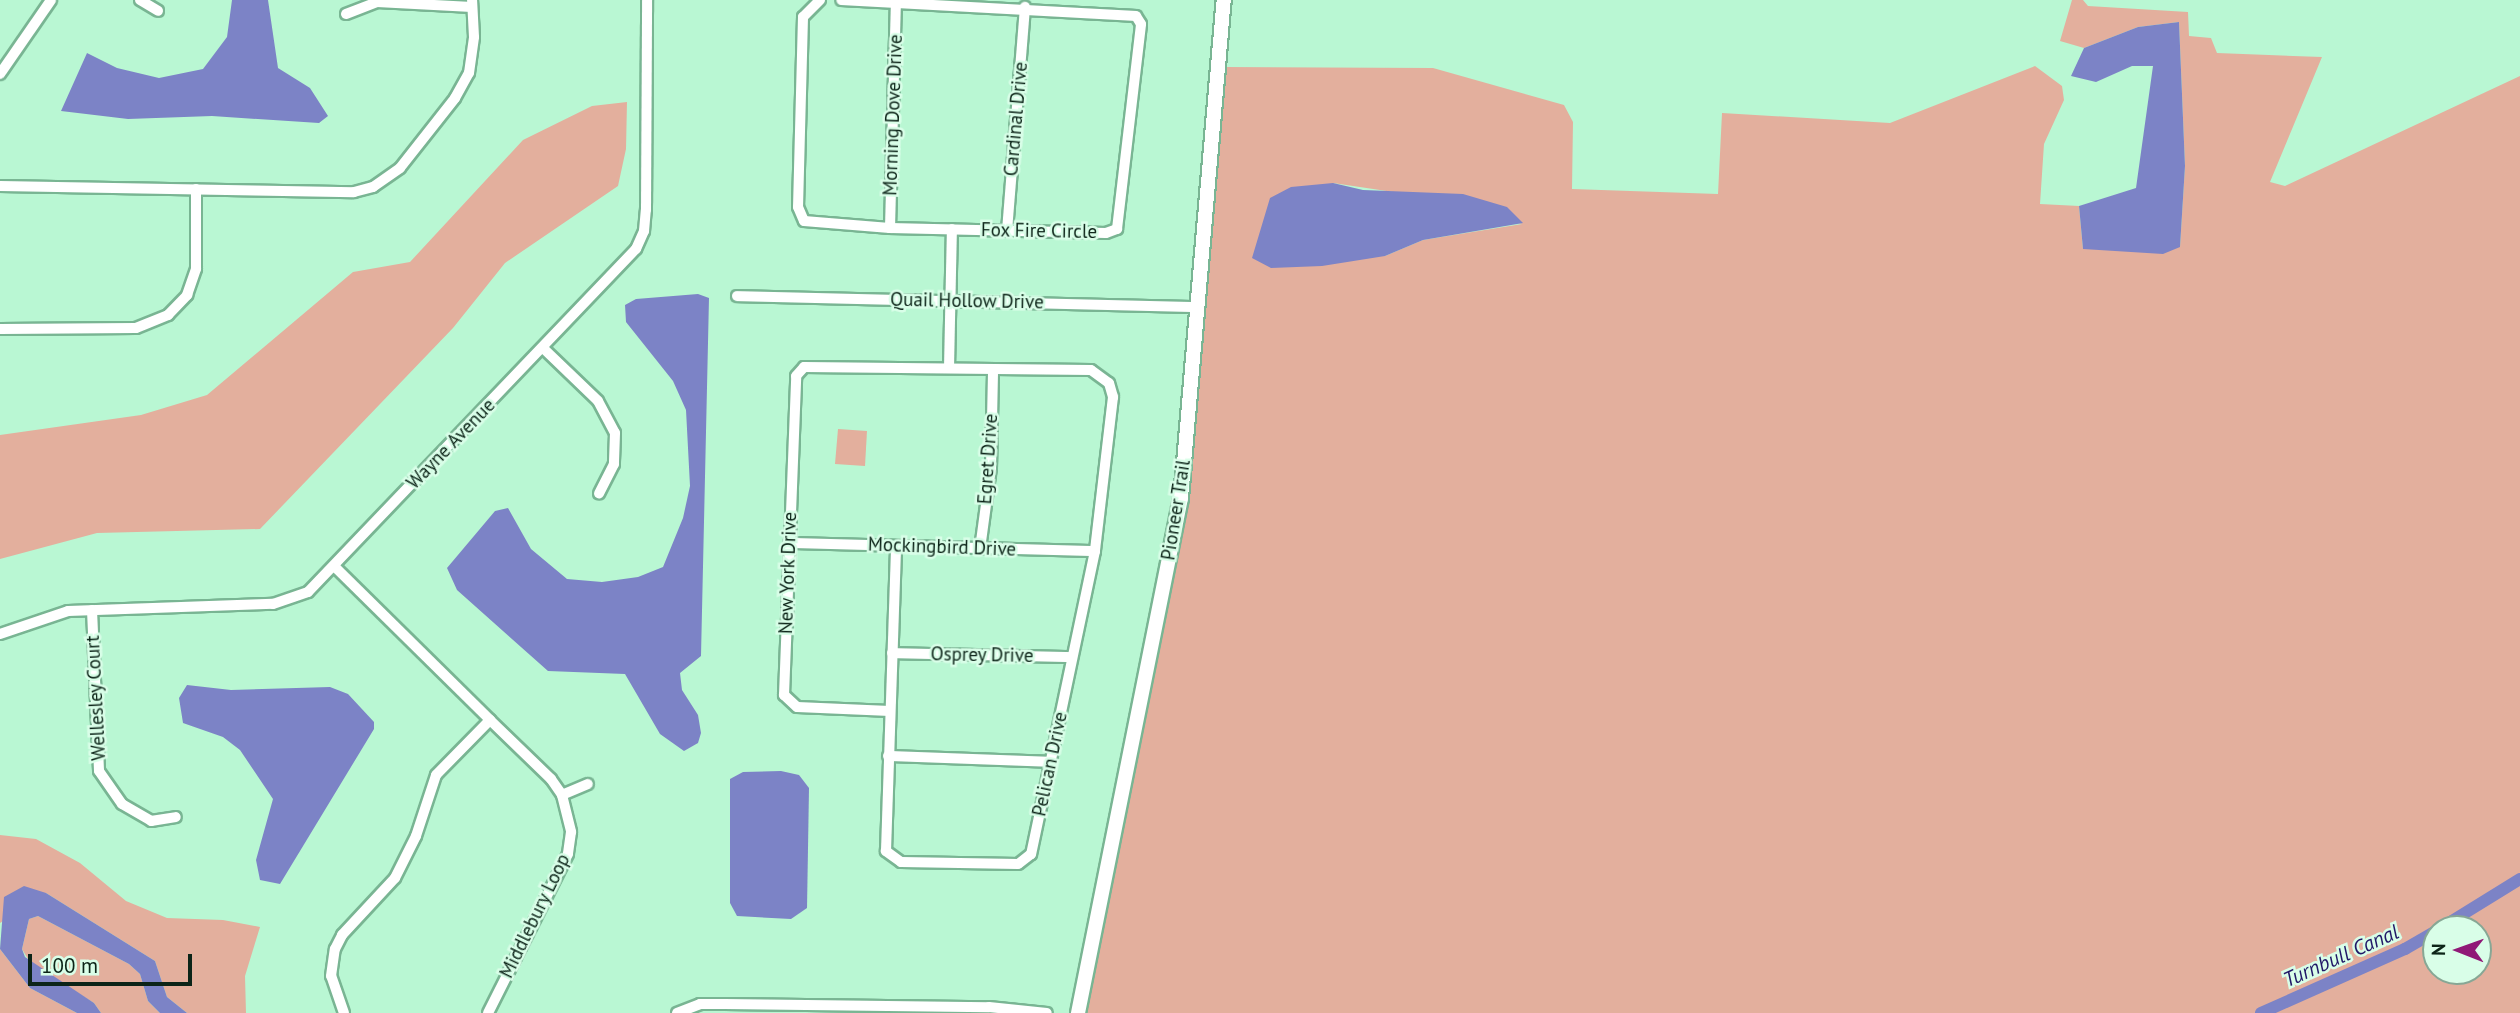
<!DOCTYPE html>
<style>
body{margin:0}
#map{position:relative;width:2520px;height:1013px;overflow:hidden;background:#b9f7d3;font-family:"PT Sans",sans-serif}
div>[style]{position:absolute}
.green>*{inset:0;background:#e3af9d}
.water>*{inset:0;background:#7c83c6}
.canal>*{height:12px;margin:-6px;padding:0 6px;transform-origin:6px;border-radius:6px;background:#7c83c6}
.roads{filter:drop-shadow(2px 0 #79b593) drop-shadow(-2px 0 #79b593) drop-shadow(0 2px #79b593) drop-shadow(0 -2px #79b593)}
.street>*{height:10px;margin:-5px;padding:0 5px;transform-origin:5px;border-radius:5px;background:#fff}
.secondary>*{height:14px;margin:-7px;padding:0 7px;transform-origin:7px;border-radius:7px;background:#fff}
span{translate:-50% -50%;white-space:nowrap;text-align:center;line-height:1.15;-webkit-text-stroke:5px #d9fee8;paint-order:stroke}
.street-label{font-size:19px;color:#0c2418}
.water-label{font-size:21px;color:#211867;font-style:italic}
.north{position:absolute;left:2422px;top:915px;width:70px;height:70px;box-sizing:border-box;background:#d9fee8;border:2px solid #87a795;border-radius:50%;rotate:271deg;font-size:19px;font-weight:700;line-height:28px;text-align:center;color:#0c2418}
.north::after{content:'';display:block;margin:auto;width:24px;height:32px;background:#901977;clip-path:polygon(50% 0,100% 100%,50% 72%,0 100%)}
.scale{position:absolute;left:28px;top:954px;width:164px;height:32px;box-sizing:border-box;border:4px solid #0c2418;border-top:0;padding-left:9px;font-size:21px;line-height:24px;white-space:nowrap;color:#0c2418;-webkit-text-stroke:5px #d9fee8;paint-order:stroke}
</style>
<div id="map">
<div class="green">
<div style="clip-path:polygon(evenodd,2072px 0,2083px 0,2088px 6px,2188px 12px,2189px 36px,2211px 38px,2217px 53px,2322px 57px,2270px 182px,2285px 186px,2520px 76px,2520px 1013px,1084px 1013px,1188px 498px,1224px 67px,1433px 68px,1564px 105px,1573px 122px,1572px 189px,1718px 194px,1722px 113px,1890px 123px,2035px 66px,2062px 86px,2064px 100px,2044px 144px,2040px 204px,2079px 206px,2083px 249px,2180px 247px,2185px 166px,2179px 22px,2138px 27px,2084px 48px,2060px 41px,2072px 0,1333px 183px,1400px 193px,1522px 224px,1423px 240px,1385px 256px,1333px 183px,2072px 0,2436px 929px,2478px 929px,2478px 971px,2436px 971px,2436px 929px)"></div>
<div style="clip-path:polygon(627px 102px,626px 149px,618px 186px,505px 263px,453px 328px,260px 529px,97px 533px,0 559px,0 435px,141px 415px,207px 395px,353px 272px,410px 262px,523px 140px,592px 106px)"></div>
<div style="clip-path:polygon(838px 429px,867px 431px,865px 466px,835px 464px)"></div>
<div style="clip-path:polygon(0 835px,36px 839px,80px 863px,126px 901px,167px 918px,223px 920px,260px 927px,245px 976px,246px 1013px,187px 1013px,167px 997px,155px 961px,46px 893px,0 923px)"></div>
<div style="clip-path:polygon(38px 916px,129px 964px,140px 974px,148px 1001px,160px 1013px,101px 1013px,94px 1003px,31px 964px,22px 949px,29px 919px)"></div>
<div style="clip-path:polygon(0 949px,30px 988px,77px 1013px,0 1013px)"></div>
</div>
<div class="water">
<div style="clip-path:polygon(232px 0,268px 0,278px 68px,310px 88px,328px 116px,319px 123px,212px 116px,128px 119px,61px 111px,87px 53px,117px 68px,159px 78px,203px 69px,227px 37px)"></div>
<div style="clip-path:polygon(2179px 22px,2185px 166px,2180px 247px,2163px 254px,2083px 249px,2079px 206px,2136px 188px,2153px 66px,2132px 66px,2096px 82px,2071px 76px,2084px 48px,2138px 27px)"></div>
<div style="clip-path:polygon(1333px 183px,1363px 190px,1463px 194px,1507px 207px,1523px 223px,1423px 240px,1385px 256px,1322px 266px,1271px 268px,1252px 258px,1270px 198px,1291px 187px)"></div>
<div style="clip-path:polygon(698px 294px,709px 298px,701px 656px,680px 673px,682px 690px,698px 715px,701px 733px,698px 743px,684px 751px,660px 734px,625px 674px,548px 671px,457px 590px,447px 568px,495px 511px,508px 508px,531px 549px,567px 579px,602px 582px,638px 577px,663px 567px,683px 518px,690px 486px,686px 410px,673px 381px,626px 322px,625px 305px,636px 299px)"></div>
<div style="clip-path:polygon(187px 685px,231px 690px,330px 687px,348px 694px,374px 722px,374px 729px,280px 884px,260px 880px,256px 860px,273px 799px,240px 750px,223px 737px,183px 723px,179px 698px)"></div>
<div style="clip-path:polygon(781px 771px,799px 775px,809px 788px,807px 908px,791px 919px,737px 916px,730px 903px,730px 779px,743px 772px)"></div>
<div style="clip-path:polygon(24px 886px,46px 893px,155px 961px,167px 997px,187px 1013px,160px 1013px,148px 1001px,140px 974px,129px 964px,38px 916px,29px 919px,22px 949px,25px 957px,94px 1003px,101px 1013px,77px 1013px,30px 988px,0 949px,4px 897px)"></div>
</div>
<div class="canal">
<div style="left:2439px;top:929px;width:95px;rotate:-31.7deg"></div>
<div style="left:2261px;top:1013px;width:158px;rotate:-24deg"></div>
<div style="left:2405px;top:949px;width:36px;rotate:-30deg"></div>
</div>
<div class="roads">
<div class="street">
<div style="left:140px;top:0;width:21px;rotate:31deg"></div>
<div style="left:820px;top:0;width:24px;rotate:135deg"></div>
<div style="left:803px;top:17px;width:190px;rotate:91.5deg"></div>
<div style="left:798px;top:207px;width:15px;rotate:67deg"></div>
<div style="left:804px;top:221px;width:86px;rotate:4.7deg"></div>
<div style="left:890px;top:228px;width:216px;rotate:1.3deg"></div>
<div style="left:1106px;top:233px;width:12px;rotate:-20deg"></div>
<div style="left:1117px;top:229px;width:206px;rotate:-83.3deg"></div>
<div style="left:1141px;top:24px;width:9px;rotate:-122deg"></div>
<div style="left:1136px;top:16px;width:295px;rotate:-176.9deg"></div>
<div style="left:346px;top:14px;width:33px;rotate:-21deg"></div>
<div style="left:377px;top:2px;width:95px;rotate:3deg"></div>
<div style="left:0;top:74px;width:90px;rotate:-55.4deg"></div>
<div style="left:0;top:186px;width:354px;rotate:1deg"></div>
<div style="left:354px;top:192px;width:20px;rotate:-15deg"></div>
<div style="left:373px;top:187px;width:33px;rotate:-35deg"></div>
<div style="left:400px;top:168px;width:89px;rotate:-51.8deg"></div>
<div style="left:455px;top:98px;width:29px;rotate:-61deg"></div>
<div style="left:469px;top:73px;width:36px;rotate:-82deg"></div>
<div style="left:474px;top:37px;width:37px;rotate:-93deg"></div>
<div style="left:890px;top:228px;width:225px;rotate:-88.5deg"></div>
<div style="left:1007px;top:231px;width:225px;rotate:-85.4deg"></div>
<div style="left:737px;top:296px;width:460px;rotate:1.4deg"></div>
<div style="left:0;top:329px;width:136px;rotate:-0.4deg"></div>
<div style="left:136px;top:328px;width:35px;rotate:-22deg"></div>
<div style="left:168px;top:315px;width:28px;rotate:-46deg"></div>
<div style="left:187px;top:295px;width:28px;rotate:-71deg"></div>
<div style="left:196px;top:269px;width:80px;rotate:-90deg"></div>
<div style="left:543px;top:348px;width:76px;rotate:43.9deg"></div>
<div style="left:598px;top:401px;width:36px;rotate:62deg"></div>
<div style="left:615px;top:433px;width:31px;rotate:92deg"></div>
<div style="left:614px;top:464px;width:33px;rotate:117deg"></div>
<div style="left:949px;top:368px;width:139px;rotate:-88.8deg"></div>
<div style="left:789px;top:543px;width:306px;rotate:1.5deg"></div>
<div style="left:980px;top:549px;width:82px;rotate:-82.3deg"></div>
<div style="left:991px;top:468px;width:99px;rotate:-88.8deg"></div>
<div style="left:334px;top:566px;width:219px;rotate:44.6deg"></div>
<div style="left:92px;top:610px;width:161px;rotate:87.5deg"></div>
<div style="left:99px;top:771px;width:40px;rotate:55.1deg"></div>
<div style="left:122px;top:804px;width:34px;rotate:30deg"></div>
<div style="left:151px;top:821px;width:25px;rotate:-9deg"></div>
<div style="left:0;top:634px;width:72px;rotate:-18.7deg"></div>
<div style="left:68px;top:611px;width:205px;rotate:-2deg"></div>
<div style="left:273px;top:604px;width:37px;rotate:-19deg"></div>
<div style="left:308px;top:592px;width:475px;rotate:-46.3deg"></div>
<div style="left:636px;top:249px;width:20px;rotate:-66deg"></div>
<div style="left:644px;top:231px;width:21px;rotate:-85deg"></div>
<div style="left:646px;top:210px;width:210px;rotate:-89.7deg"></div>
<div style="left:892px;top:653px;width:180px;rotate:1.3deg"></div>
<div style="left:890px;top:711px;width:93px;rotate:-177.5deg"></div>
<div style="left:797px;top:707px;width:18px;rotate:-137deg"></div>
<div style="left:784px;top:695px;width:319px;rotate:-87.8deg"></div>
<div style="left:796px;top:376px;width:12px;rotate:-48deg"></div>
<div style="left:804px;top:367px;width:287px;rotate:0.6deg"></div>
<div style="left:1091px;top:370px;width:22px;rotate:36deg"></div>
<div style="left:1109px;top:383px;width:15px;rotate:74deg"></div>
<div style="left:1113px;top:397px;width:155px;rotate:96.7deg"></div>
<div style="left:1095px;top:551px;width:310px;rotate:101.9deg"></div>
<div style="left:1031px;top:854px;width:16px;rotate:142deg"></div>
<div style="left:1018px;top:864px;width:117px;rotate:-179deg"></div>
<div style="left:901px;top:862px;width:19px;rotate:-144deg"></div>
<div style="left:886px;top:851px;width:305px;rotate:-88.1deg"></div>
<div style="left:888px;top:756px;width:162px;rotate:2.1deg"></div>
<div style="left:562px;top:795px;width:28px;rotate:-23deg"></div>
<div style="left:344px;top:1013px;width:39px;rotate:-109deg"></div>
<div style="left:331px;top:976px;width:27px;rotate:-82deg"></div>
<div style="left:335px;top:949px;width:16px;rotate:-63deg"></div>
<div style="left:342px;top:935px;width:78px;rotate:-47.1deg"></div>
<div style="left:395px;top:878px;width:47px;rotate:-63.4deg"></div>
<div style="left:416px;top:836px;width:64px;rotate:-71.8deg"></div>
<div style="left:436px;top:775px;width:77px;rotate:-45.5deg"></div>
<div style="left:490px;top:720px;width:85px;rotate:44deg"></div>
<div style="left:551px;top:779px;width:19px;rotate:55deg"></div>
<div style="left:562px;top:795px;width:38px;rotate:76deg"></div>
<div style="left:571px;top:832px;width:22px;rotate:98deg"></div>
<div style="left:568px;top:854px;width:178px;rotate:116.7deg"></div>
<div style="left:677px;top:1013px;width:25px;rotate:-21deg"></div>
<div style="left:700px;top:1004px;width:25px"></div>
<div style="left:725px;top:1004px;width:264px;rotate:0.7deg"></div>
<div style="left:989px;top:1007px;width:58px;rotate:5.9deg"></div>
</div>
<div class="secondary">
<div style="left:1078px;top:1013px;width:525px;rotate:-78.69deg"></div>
<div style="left:1181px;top:498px;width:500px;rotate:-85.1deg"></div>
</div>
</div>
<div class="street-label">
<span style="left:893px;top:115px;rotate:-88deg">Morning Dove Drive</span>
<span style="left:1016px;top:119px;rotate:-85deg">Cardinal Drive</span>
<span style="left:1039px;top:231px;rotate:1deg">Fox Fire Circle</span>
<span style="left:967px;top:301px;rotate:1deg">Quail Hollow Drive</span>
<span style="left:451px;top:444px;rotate:-46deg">Wayne Avenue</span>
<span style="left:988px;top:459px;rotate:-86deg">Egret Drive</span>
<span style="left:1176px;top:510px;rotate:-81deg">Pioneer Trail</span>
<span style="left:942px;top:547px;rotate:2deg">Mockingbird Drive</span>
<span style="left:788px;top:573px;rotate:-88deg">New York Drive</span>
<span style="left:982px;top:655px;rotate:1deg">Osprey Drive</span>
<span style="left:96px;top:698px;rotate:-93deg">Wellesley Court</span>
<span style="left:1050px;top:764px;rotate:-78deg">Pelican Drive</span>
<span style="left:535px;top:916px;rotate:-64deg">Middlebury Loop</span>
</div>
<div class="water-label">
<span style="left:2341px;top:956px;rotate:-24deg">Turnbull Canal</span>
</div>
<div class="north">N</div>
<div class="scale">100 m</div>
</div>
